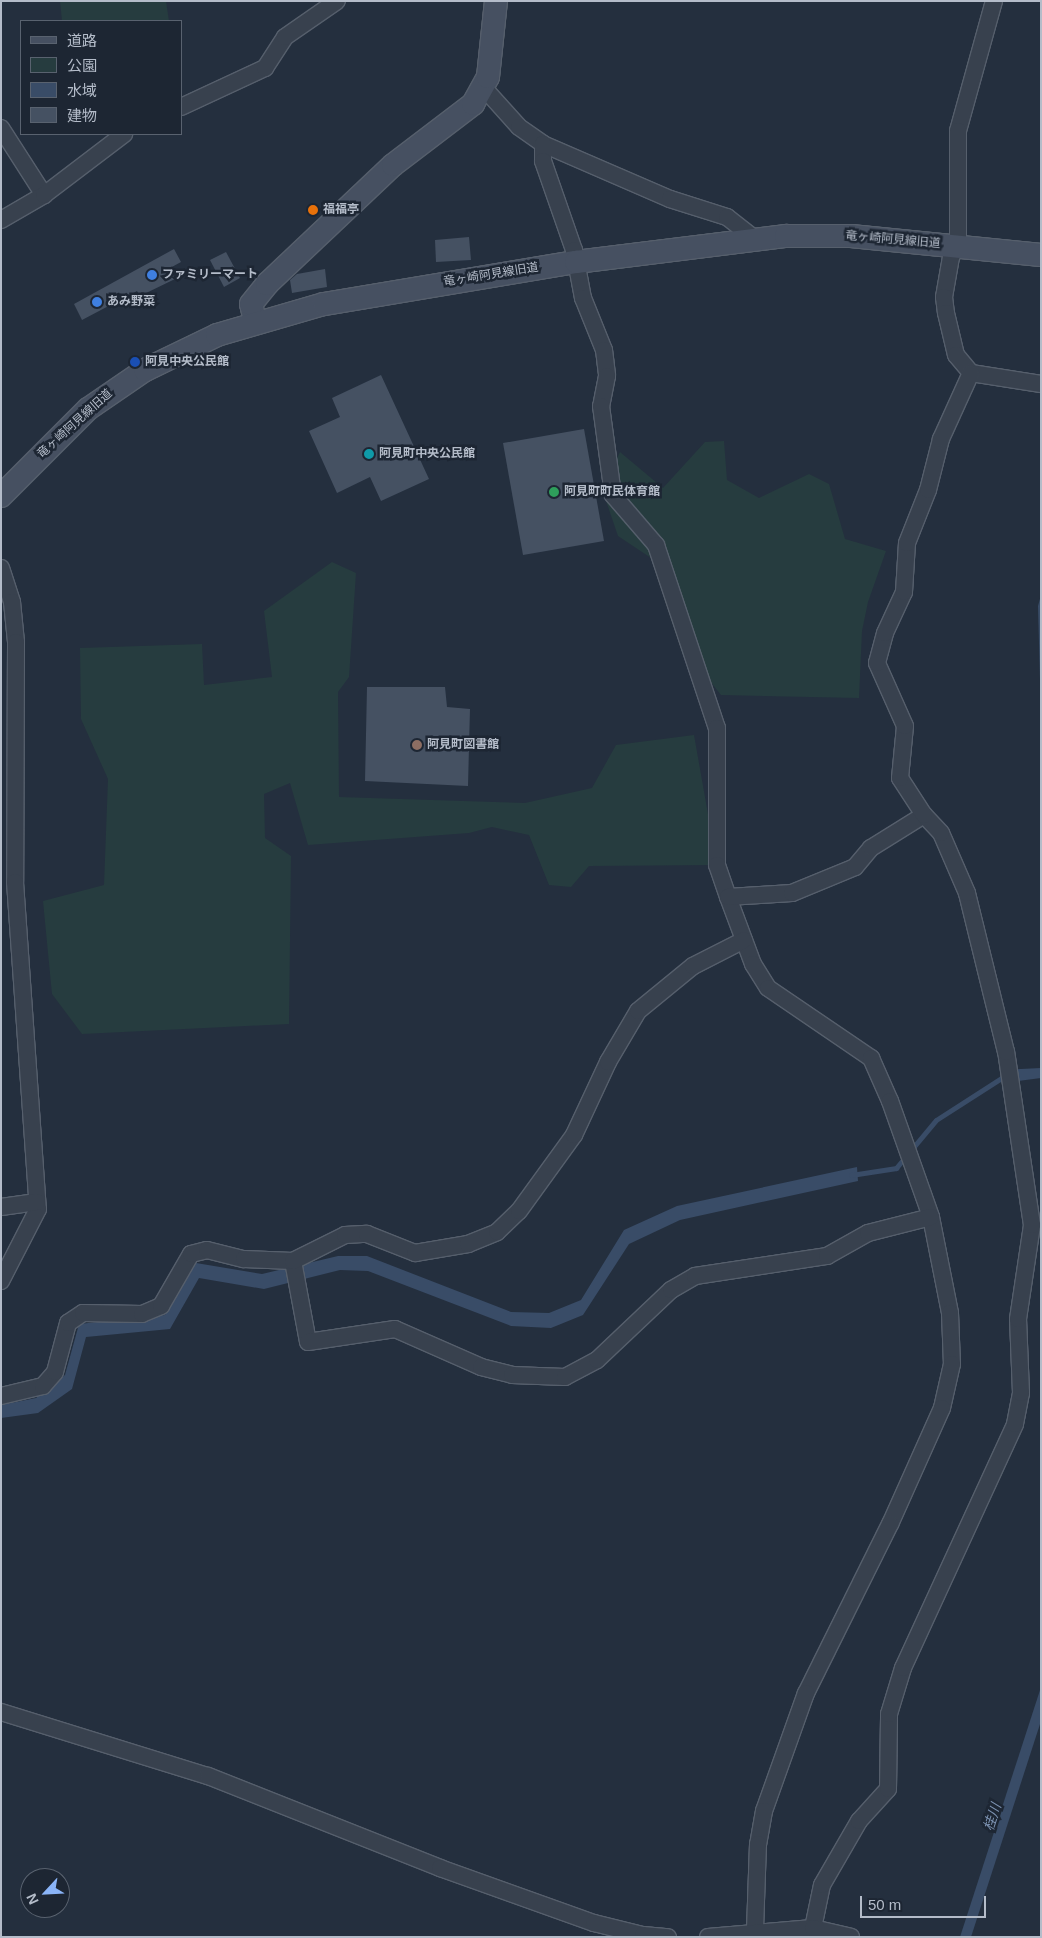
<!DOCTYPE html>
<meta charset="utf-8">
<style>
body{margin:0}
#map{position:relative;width:1042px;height:1938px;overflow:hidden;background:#242f3e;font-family:Arial,"Noto Sans JP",sans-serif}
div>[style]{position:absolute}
.green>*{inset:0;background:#263c3f}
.water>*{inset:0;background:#394c67}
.stream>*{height:5px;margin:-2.5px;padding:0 2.5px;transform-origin:2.5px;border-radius:2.5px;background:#394c67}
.building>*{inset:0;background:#455162}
.roads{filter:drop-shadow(1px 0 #565f6c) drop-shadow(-1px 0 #565f6c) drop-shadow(0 1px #565f6c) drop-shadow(0 -1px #565f6c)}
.street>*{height:16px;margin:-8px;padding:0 8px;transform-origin:8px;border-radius:8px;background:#38414e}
.secondary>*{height:22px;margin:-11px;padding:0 11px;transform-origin:11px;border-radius:11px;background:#465061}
.dots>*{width:14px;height:14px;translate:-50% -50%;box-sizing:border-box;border:2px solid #1d2633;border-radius:50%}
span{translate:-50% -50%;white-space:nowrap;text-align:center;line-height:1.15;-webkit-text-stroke:5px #1d2633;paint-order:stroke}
.poi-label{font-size:12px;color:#b4bcc9;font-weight:700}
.left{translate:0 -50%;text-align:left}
.street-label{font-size:12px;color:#b4bcc9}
.water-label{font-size:14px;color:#7c92b1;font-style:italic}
.frame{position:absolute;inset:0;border:2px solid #b4bcc9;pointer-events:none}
.legend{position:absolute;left:20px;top:20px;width:162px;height:115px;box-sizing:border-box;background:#1d2633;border:1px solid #59626f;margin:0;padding:6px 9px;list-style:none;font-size:15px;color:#b4bcc9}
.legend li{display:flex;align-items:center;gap:10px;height:25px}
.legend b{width:25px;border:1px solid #59626f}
.north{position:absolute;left:20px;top:1868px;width:50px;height:50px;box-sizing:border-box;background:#1d2633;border:1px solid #59626f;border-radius:50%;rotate:245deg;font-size:14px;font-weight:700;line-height:20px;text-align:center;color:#b4bcc9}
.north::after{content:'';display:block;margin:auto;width:18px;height:22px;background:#8ab4f8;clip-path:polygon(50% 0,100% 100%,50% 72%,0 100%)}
.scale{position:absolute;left:860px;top:1896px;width:126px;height:22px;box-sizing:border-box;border:2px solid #b4bcc9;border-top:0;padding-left:6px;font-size:15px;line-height:18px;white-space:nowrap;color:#b4bcc9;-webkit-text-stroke:4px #1d2633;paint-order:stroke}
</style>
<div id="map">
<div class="green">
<div style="clip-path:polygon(60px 1px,166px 1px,169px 21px,62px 21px)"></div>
<div style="clip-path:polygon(724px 441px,727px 480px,759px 498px,809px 474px,829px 484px,845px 539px,886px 551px,868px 602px,862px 631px,859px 698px,721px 695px,685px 650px,660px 564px,618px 536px,602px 489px,620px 452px,663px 488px,705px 442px)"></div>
<div style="clip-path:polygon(332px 562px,356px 573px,349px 677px,338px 692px,339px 797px,525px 803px,592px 788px,616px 745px,694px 735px,717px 865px,589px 866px,571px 887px,549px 885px,529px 835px,492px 827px,469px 833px,308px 845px,290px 783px,264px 794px,265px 838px,291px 856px,289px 1024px,82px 1034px,52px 994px,43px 901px,104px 885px,108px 779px,81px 719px,80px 648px,202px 644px,204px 685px,272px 677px,264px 611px)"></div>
</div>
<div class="water">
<div style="clip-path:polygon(1041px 595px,1041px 717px,1038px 606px)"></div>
<div style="clip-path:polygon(1041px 1068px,1041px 1078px,1018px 1081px,1001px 1070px)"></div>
<div style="clip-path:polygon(857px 1167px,858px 1181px,680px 1220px,629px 1244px,583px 1315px,551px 1328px,511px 1326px,368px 1271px,340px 1270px,264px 1289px,199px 1278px,170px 1329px,86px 1337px,72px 1389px,38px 1413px,1px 1418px,1px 1405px,36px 1398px,65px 1375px,79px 1324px,165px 1315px,196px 1263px,262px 1274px,338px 1256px,367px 1256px,511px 1312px,549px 1313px,581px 1300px,624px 1230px,677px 1206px)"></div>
<div style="clip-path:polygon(1041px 1687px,1041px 1721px,971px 1937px,960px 1937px)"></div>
</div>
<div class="stream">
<div style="left:851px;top:1175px;width:46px;rotate:-8.8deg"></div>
<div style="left:896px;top:1168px;width:62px;rotate:-50.2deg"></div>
<div style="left:936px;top:1120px;width:83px;rotate:-32.7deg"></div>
</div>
<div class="building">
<div style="clip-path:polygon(469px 237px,471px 260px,436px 262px,435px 240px)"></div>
<div style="clip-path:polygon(174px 249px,181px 262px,170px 268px,175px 279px,140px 296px,137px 291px,82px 320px,74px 304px)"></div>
<div style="clip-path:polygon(226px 252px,240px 278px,224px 287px,210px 260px)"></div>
<div style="clip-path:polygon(325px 269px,327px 287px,292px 293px,290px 280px,297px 274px)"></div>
<div style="clip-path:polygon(381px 375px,429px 479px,381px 501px,370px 477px,337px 493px,309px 431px,340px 417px,332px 398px)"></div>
<div style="clip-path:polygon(584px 429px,604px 541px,523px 555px,503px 443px)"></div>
<div style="clip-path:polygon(367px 687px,445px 687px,447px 707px,470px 709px,468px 786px,365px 781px)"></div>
</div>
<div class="roads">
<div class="street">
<div style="left:994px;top:1px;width:135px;rotate:105.5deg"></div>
<div style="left:958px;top:131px;width:114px;rotate:90deg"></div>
<div style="left:958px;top:245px;width:14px;rotate:120deg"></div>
<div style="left:951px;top:257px;width:41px;rotate:99.9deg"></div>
<div style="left:944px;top:297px;width:16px;rotate:83deg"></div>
<div style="left:946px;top:313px;width:43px;rotate:76.6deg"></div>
<div style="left:956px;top:355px;width:23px;rotate:50deg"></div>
<div style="left:971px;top:373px;width:71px;rotate:8.9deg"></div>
<div style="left:484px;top:88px;width:52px;rotate:48.1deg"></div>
<div style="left:519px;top:127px;width:29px;rotate:35deg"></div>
<div style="left:543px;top:144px;width:138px;rotate:23.4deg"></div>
<div style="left:670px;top:199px;width:60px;rotate:17.5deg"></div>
<div style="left:727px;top:217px;width:34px;rotate:38deg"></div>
<div style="left:181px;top:107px;width:93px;rotate:-24.9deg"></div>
<div style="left:265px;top:68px;width:37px;rotate:-57deg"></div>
<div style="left:285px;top:37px;width:63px;rotate:-34.7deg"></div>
<div style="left:1px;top:128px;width:80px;rotate:57.3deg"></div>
<div style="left:44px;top:195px;width:50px;rotate:149.8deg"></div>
<div style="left:543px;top:144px;width:17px;rotate:90deg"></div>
<div style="left:543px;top:161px;width:94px;rotate:70.8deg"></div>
<div style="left:574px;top:250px;width:49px;rotate:79.4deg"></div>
<div style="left:583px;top:298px;width:56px;rotate:68deg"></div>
<div style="left:604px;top:350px;width:26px;rotate:83deg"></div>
<div style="left:607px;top:376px;width:31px;rotate:101deg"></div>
<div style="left:601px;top:406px;width:90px;rotate:82.3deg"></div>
<div style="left:613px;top:495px;width:66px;rotate:49.3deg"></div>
<div style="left:656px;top:545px;width:193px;rotate:71.6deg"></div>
<div style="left:717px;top:728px;width:137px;rotate:90deg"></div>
<div style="left:717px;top:865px;width:34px;rotate:71deg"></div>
<div style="left:728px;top:897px;width:72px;rotate:69.5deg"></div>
<div style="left:753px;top:964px;width:28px;rotate:58deg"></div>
<div style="left:768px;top:988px;width:125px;rotate:34.2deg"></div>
<div style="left:871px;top:1058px;width:47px;rotate:66.2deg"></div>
<div style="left:890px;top:1101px;width:123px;rotate:70.5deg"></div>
<div style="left:931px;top:1217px;width:98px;rotate:78.8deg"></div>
<div style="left:950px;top:1313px;width:51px;rotate:87.8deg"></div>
<div style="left:952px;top:1364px;width:45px;rotate:102.8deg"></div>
<div style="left:942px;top:1408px;width:127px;rotate:114.1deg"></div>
<div style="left:890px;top:1524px;width:189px;rotate:116.4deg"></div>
<div style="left:806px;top:1693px;width:125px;rotate:109.6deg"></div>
<div style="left:764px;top:1811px;width:34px;rotate:100deg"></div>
<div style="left:758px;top:1844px;width:88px;rotate:92deg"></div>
<div style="left:44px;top:195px;width:101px;rotate:-37.3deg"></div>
<div style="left:1px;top:568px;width:36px;rotate:72deg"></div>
<div style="left:12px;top:602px;width:40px;rotate:84.3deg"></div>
<div style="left:16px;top:642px;width:240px;rotate:90.2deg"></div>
<div style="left:15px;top:882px;width:328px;rotate:86deg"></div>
<div style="left:38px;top:1209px;width:81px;rotate:117.2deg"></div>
<div style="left:728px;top:897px;width:64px;rotate:-3.6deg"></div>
<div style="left:792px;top:893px;width:68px;rotate:-22.4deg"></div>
<div style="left:855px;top:867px;width:25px;rotate:-50deg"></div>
<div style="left:871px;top:848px;width:62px;rotate:-31.9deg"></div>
<div style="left:1px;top:1207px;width:36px;rotate:-8deg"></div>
<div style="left:293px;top:1261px;width:82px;rotate:79.5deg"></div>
<div style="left:308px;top:1342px;width:88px;rotate:-8.5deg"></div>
<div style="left:395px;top:1329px;width:94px;rotate:23.8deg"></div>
<div style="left:481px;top:1367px;width:32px;rotate:14deg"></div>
<div style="left:512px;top:1375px;width:53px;rotate:2.2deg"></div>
<div style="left:565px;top:1377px;width:36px;rotate:-28deg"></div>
<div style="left:597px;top:1360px;width:102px;rotate:-43.4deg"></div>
<div style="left:671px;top:1290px;width:28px;rotate:-30deg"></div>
<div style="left:695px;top:1276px;width:134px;rotate:-8.6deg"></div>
<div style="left:827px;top:1256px;width:47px;rotate:-29.3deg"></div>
<div style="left:868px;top:1233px;width:65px;rotate:-14.3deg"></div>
<div style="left:1px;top:1396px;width:43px;rotate:-13.4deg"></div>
<div style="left:43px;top:1386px;width:18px;rotate:-49deg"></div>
<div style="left:55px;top:1372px;width:51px;rotate:-75.1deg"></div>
<div style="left:68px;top:1323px;width:18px;rotate:-34deg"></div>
<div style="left:83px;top:1313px;width:59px;rotate:1deg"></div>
<div style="left:142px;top:1314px;width:21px;rotate:-23deg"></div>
<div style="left:161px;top:1306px;width:60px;rotate:-60deg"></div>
<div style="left:191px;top:1254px;width:16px;rotate:-14deg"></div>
<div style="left:207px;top:1250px;width:38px;rotate:14deg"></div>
<div style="left:244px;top:1259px;width:49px;rotate:2.3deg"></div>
<div style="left:293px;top:1261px;width:58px;rotate:-26.6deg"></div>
<div style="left:345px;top:1235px;width:22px;rotate:-3deg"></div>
<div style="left:367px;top:1234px;width:52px;rotate:21.6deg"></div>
<div style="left:415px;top:1253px;width:54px;rotate:-9.6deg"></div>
<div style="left:468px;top:1244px;width:31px;rotate:-22deg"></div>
<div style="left:497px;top:1232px;width:30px;rotate:-44deg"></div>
<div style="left:519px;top:1211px;width:94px;rotate:-54.1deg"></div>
<div style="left:574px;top:1135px;width:81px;rotate:-65deg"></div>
<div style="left:608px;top:1062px;width:59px;rotate:-59.5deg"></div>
<div style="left:638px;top:1011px;width:71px;rotate:-39.3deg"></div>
<div style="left:693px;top:966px;width:57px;rotate:-27deg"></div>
<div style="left:1px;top:1712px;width:217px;rotate:17.2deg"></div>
<div style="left:208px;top:1776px;width:250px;rotate:21.6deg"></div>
<div style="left:440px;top:1868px;width:164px;rotate:19.7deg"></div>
<div style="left:594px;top:1923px;width:50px;rotate:13.8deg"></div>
<div style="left:643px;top:1935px;width:25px;rotate:5deg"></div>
<div style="left:813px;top:1928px;width:44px;rotate:-78.2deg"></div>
<div style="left:822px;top:1885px;width:74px;rotate:-60deg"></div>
<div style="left:859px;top:1821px;width:43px;rotate:-47.8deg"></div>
<div style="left:888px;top:1789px;width:75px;rotate:-89.2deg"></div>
<div style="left:889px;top:1714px;width:48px;rotate:-73.1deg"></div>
<div style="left:903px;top:1668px;width:268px;rotate:-65.3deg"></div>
<div style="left:1015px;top:1424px;width:32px;rotate:-79deg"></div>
<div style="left:1021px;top:1393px;width:74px;rotate:-92.3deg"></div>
<div style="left:1018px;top:1319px;width:95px;rotate:-81.5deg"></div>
<div style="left:1032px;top:1225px;width:175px;rotate:-98.5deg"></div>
<div style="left:1006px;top:1052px;width:164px;rotate:-103.8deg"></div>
<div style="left:967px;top:893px;width:65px;rotate:-113.4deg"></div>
<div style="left:941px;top:833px;width:25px;rotate:-133deg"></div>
<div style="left:924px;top:815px;width:44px;rotate:-123deg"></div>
<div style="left:900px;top:778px;width:52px;rotate:-84.5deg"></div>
<div style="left:905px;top:726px;width:69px;rotate:-114deg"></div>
<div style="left:877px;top:663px;width:31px;rotate:-75deg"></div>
<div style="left:885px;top:633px;width:45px;rotate:-65.1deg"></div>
<div style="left:904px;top:592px;width:49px;rotate:-86.5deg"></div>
<div style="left:907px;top:543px;width:57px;rotate:-68.4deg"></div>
<div style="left:928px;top:490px;width:53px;rotate:-75.7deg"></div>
<div style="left:941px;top:439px;width:72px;rotate:-65.6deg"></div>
<div style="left:708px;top:1937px;width:105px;rotate:-4.9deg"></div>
<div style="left:813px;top:1928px;width:39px;rotate:13deg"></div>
</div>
<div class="secondary">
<div style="left:255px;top:321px;width:17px;rotate:-103deg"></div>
<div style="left:251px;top:304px;width:26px;rotate:-51deg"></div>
<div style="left:267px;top:284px;width:173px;rotate:-43.4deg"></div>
<div style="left:393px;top:165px;width:101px;rotate:-37.3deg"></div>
<div style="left:473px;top:104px;width:31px;rotate:-61deg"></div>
<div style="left:488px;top:77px;width:76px;rotate:-84deg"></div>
<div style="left:1px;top:496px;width:123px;rotate:-45deg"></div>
<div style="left:88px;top:409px;width:69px;rotate:-34.4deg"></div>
<div style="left:145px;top:370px;width:80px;rotate:-25.9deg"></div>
<div style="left:217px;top:335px;width:111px;rotate:-16.2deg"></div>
<div style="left:324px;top:304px;width:255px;rotate:-9.5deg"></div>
<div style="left:576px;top:262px;width:212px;rotate:-7.1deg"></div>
<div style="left:786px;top:236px;width:65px"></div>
<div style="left:851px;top:236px;width:191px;rotate:5.7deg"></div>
</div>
</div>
<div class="dots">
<div style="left:313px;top:210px;background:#e8710a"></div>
<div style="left:152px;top:275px;background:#3f7fe0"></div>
<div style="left:97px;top:302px;background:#3f7fe0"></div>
<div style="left:135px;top:362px;background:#1a4fb4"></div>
<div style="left:369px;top:454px;background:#0f9aa8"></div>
<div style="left:554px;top:492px;background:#2e9e5b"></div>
<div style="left:417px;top:745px;background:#8d6e63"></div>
</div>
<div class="poi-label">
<span class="left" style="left:323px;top:210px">福福亭</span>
<span class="left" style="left:162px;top:275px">ファミリーマート</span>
<span class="left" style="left:107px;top:302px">あみ野菜</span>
<span class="left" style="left:145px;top:362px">阿見中央公民館</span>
<span class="left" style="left:379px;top:454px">阿見町中央公民館</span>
<span class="left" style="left:564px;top:492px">阿見町町民体育館</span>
<span class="left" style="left:427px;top:745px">阿見町図書館</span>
</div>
<div class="street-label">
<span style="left:893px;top:240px;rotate:5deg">竜ヶ崎阿見線旧道</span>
<span style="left:491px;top:275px;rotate:-9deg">竜ヶ崎阿見線旧道</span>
<span style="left:75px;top:424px;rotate:-42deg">竜ヶ崎阿見線旧道</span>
</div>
<div class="water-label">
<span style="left:992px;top:1817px;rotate:-72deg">桂川</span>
</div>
<div class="frame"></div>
<ul class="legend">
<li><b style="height:6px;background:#465061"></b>道路</li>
<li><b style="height:14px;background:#263c3f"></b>公園</li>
<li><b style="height:14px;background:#394c67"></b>水域</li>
<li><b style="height:14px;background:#455162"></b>建物</li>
</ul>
<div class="north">N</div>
<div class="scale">50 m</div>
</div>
